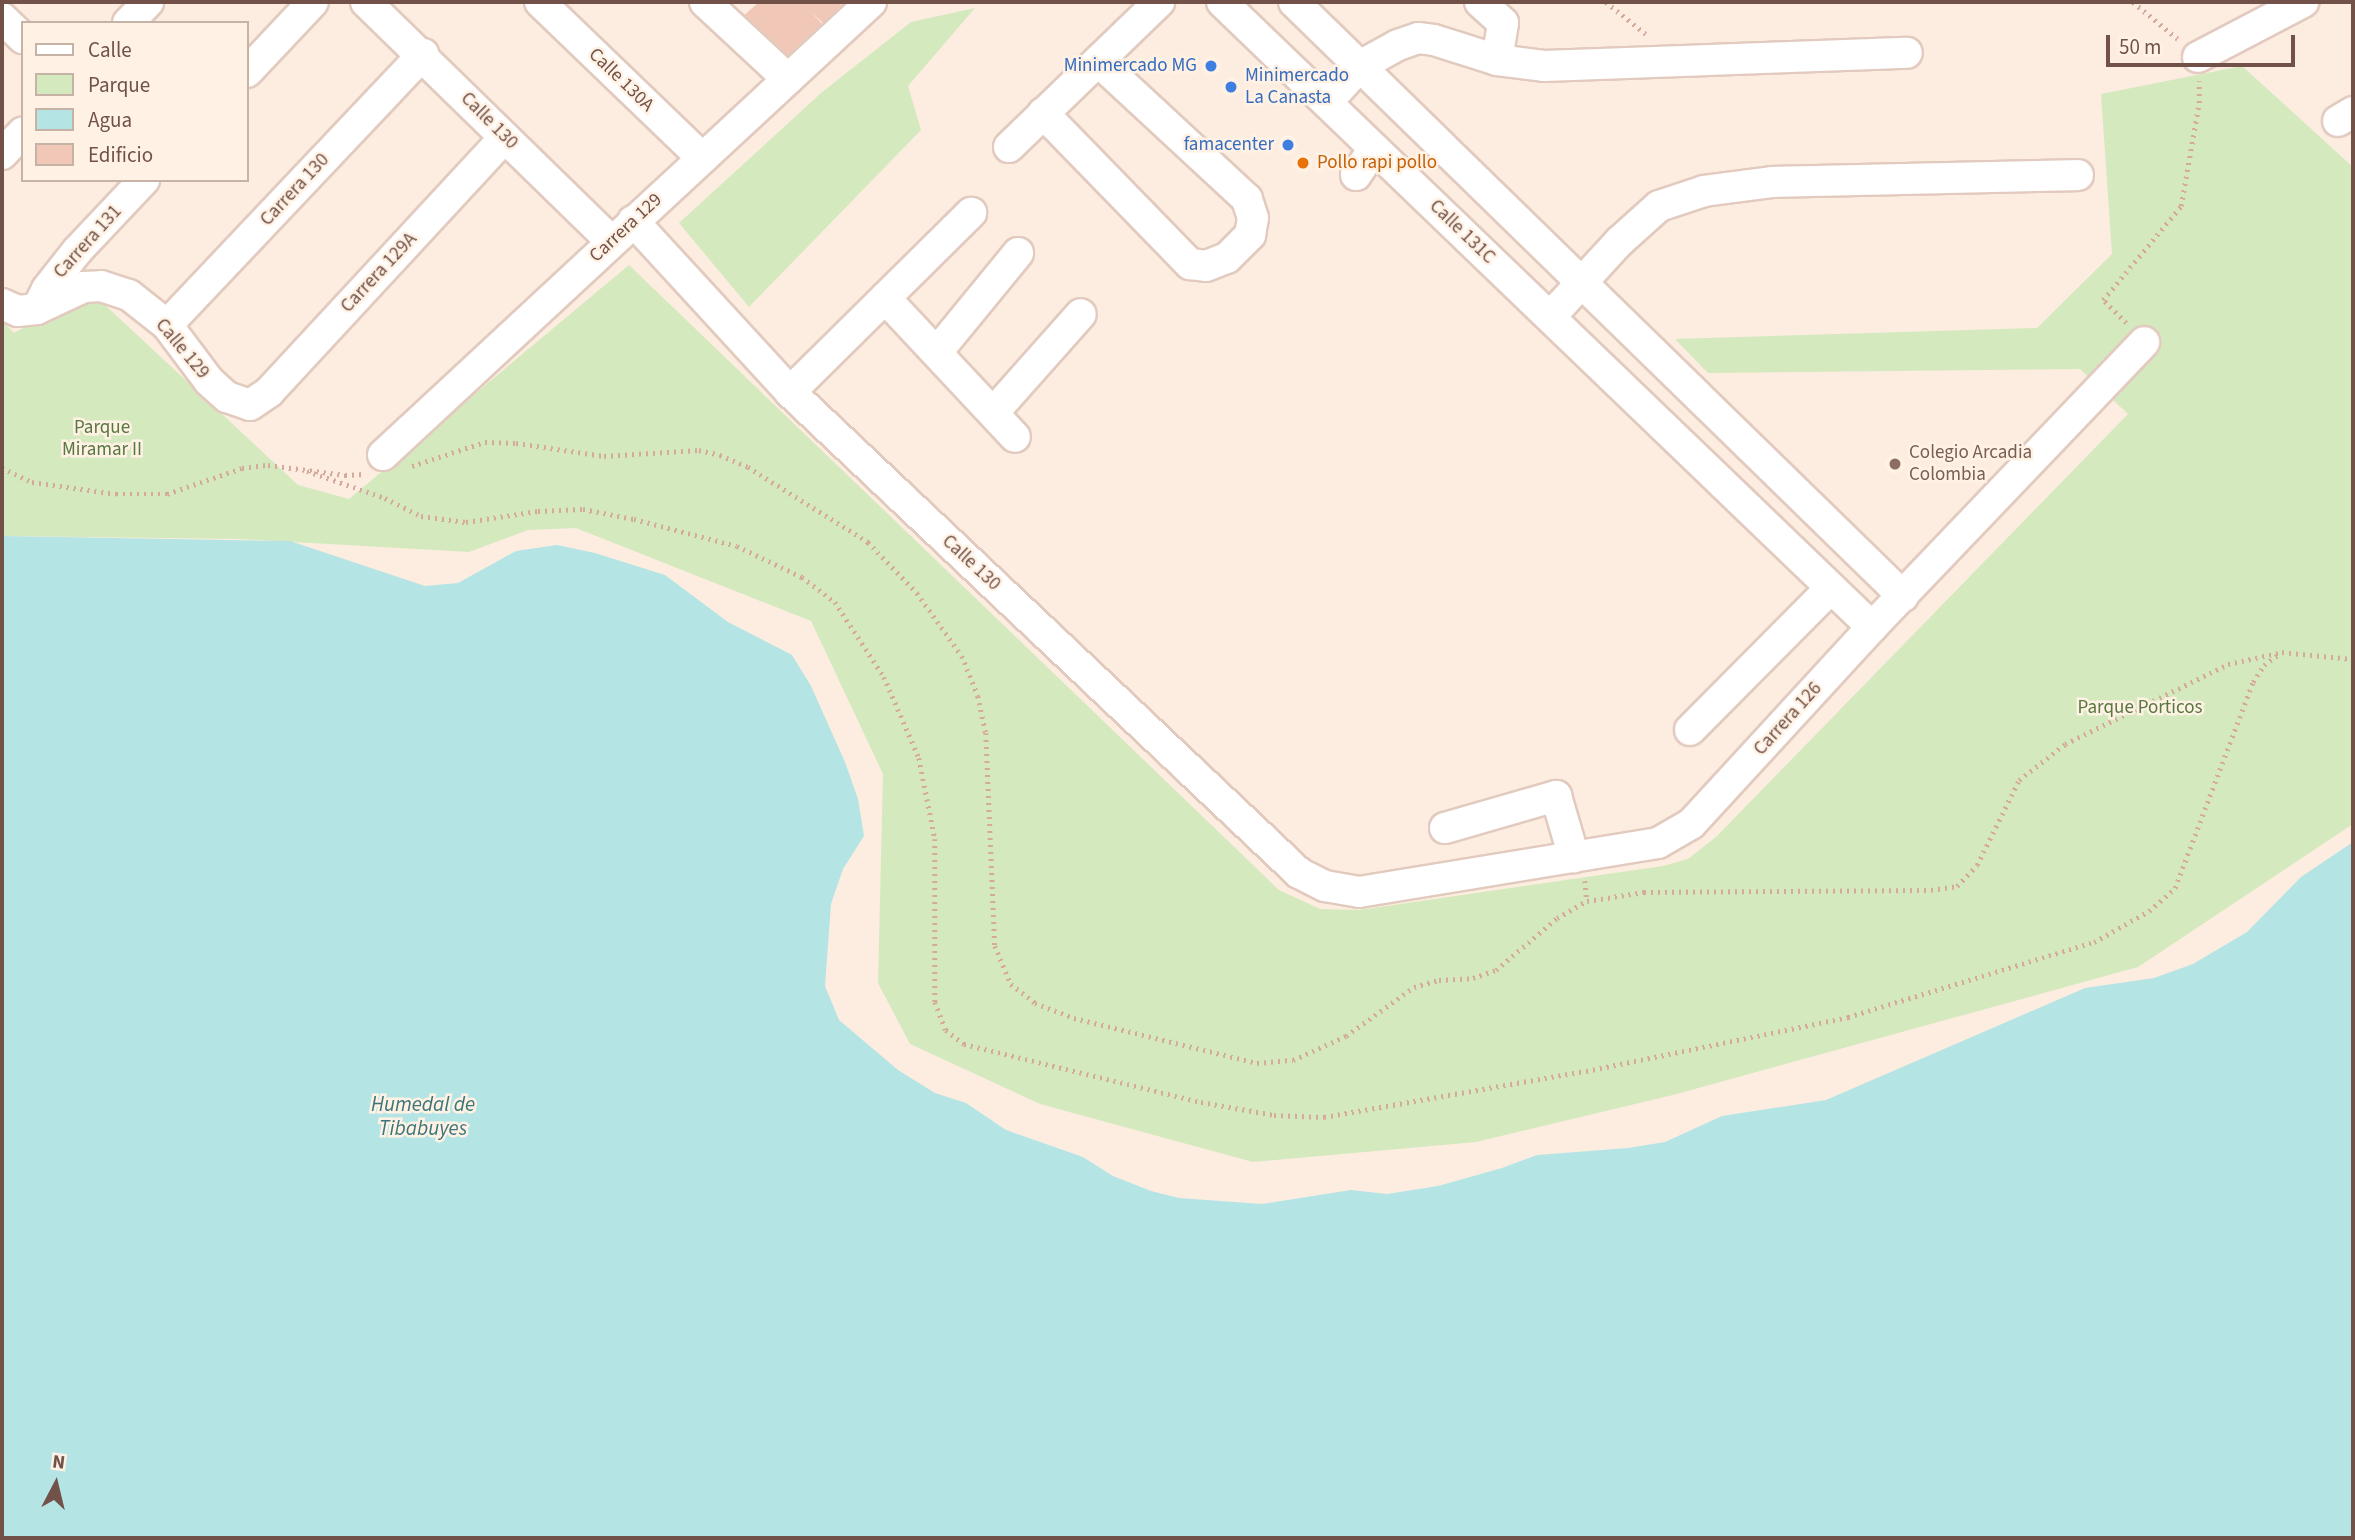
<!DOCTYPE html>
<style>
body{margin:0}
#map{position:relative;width:2355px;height:1540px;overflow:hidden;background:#fcede0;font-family:"Source Sans 3",sans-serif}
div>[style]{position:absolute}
.green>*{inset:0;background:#d5e9bf}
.water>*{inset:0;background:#b5e4e5}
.building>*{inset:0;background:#f1c7b7}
.path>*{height:4.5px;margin-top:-2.25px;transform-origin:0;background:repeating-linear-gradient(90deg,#d5aa9b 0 2px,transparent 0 7px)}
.roads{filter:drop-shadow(2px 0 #e2cabf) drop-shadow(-2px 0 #e2cabf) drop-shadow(0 2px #e2cabf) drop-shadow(0 -2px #e2cabf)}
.minor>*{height:30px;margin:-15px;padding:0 15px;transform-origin:15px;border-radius:15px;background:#fff}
.dots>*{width:19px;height:19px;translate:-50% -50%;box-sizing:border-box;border:4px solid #fff2e5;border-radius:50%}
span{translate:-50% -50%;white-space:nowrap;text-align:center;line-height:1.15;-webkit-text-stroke:5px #fff2e5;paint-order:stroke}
.shop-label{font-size:19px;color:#366cbe}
.right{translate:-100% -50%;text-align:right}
.left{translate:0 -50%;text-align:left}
.street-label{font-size:19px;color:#725148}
.food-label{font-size:19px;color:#c56008}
.park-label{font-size:19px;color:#577840}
.education-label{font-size:19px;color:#785e54}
.water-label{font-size:21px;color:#3c7678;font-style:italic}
.frame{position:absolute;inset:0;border:4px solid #725148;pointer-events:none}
.legend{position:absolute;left:21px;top:21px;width:228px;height:161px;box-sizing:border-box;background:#fff2e5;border:2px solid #c7b2a6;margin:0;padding:9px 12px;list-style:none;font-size:21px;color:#725148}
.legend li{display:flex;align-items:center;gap:14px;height:35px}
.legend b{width:35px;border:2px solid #c7b2a6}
.north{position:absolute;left:21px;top:1449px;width:70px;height:70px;-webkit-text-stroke:5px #fff2e5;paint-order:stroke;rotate:7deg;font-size:19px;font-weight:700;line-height:28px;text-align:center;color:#725148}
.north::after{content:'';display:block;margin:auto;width:24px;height:32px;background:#725148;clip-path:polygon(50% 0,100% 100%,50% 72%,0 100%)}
.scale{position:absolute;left:2106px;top:35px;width:189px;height:32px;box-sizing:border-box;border:4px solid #725148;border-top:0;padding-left:9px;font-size:21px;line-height:24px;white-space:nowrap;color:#725148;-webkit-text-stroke:5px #fff2e5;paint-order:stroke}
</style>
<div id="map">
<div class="green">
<div style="clip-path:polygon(975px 8px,908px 86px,921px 130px,749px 307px,679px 223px,821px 93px,911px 22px)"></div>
<div style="clip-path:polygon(2242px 66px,2353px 167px,2353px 824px,2138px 967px,1673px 1095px,1476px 1142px,1253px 1162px,1040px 1104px,910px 1044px,878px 983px,883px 774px,811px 621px,576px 528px,528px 530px,469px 552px,240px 539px,2px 536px,2px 321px,14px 333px,89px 290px,298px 485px,349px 499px,629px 265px,1279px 890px,1320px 909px,1359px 910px,1663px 866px,1688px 859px,1717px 836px,2128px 414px,2080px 369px,1708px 373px,1675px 339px,2037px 328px,2112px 254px,2101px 94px)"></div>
</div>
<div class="water">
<div style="clip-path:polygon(2px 536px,290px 541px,425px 586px,458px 583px,516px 551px,557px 545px,595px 553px,665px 575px,728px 622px,792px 655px,811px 686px,845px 762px,858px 799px,864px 836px,843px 869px,831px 904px,825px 986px,839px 1020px,898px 1070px,935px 1093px,966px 1103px,1006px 1130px,1083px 1157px,1113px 1176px,1151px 1191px,1179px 1198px,1262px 1204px,1351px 1190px,1387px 1194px,1438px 1186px,1502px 1168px,1537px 1155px,1628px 1148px,1665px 1142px,1722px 1116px,1826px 1100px,2085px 988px,2154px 978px,2193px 964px,2247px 932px,2301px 877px,2353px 842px,2353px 1538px,2px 1538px)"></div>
</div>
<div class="building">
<div style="clip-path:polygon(759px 2px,844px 2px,824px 24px,811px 12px,823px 25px,783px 63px,740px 19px)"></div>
</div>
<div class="path">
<div style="left:1606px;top:2px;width:51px;rotate:38.7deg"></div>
<div style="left:2133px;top:2px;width:58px;rotate:39.4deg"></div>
<div style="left:2126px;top:323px;width:33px;rotate:-135deg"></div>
<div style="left:2103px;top:300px;width:122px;rotate:-50.3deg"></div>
<div style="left:2181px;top:206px;width:105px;rotate:-80.1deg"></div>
<div style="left:2199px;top:103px;width:22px;rotate:-90deg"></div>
<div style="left:412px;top:466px;width:77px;rotate:-18.2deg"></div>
<div style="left:485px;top:442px;width:31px;rotate:2deg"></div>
<div style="left:516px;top:443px;width:89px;rotate:8.4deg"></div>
<div style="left:604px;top:456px;width:95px;rotate:-3.6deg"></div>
<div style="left:699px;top:450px;width:22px;rotate:13deg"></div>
<div style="left:720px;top:455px;width:30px;rotate:23deg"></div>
<div style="left:748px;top:467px;width:142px;rotate:32deg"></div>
<div style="left:868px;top:542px;width:71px;rotate:46.1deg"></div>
<div style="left:917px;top:593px;width:77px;rotate:54.5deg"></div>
<div style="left:962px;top:656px;width:43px;rotate:68.2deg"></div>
<div style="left:978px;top:696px;width:38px;rotate:78deg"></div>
<div style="left:986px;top:733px;width:213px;rotate:87.6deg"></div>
<div style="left:995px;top:946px;width:41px;rotate:67.2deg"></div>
<div style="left:1011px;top:984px;width:31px;rotate:38deg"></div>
<div style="left:1035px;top:1003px;width:42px;rotate:21deg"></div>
<div style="left:1074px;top:1018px;width:188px;rotate:13.8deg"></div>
<div style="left:1257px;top:1063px;width:36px;rotate:-5deg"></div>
<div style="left:1293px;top:1060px;width:58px;rotate:-24.4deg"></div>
<div style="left:1346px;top:1036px;width:84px;rotate:-35.8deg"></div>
<div style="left:1414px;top:987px;width:26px;rotate:-16deg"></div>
<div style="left:1439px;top:980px;width:34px;rotate:-3deg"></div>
<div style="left:1473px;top:978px;width:24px;rotate:-19deg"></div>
<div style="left:1496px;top:970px;width:80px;rotate:-40.4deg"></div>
<div style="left:1557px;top:918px;width:34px;rotate:-30deg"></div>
<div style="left:1587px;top:901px;width:58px;rotate:-9deg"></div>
<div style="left:1644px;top:892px;width:287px;rotate:-0.4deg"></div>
<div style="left:1931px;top:890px;width:26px;rotate:-9deg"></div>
<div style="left:1957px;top:886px;width:29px;rotate:-46deg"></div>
<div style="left:1977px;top:865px;width:95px;rotate:-63.7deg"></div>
<div style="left:2019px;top:780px;width:58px;rotate:-38deg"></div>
<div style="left:2065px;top:744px;width:182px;rotate:-26.1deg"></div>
<div style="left:2228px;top:664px;width:55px;rotate:-12.5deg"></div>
<div style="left:2282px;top:652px;width:71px;rotate:5.6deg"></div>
<div style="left:2px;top:468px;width:33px;rotate:25deg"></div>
<div style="left:32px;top:482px;width:85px;rotate:8.1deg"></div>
<div style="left:116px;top:494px;width:51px"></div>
<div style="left:167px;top:494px;width:79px;rotate:-19.1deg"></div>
<div style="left:242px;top:468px;width:26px;rotate:-7deg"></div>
<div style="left:268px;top:465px;width:78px;rotate:7.4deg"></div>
<div style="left:345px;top:475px;width:20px;rotate:-3deg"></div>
<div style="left:307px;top:471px;width:83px;rotate:19.1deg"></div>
<div style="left:385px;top:498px;width:40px;rotate:26.6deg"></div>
<div style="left:421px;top:516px;width:45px;rotate:7.6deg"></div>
<div style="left:466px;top:522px;width:73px;rotate:-8.7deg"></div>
<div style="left:538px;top:511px;width:45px;rotate:-2.5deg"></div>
<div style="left:583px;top:509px;width:52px;rotate:11.1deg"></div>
<div style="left:634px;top:519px;width:106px;rotate:14.7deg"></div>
<div style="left:737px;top:546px;width:72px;rotate:25.5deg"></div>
<div style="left:802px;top:577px;width:41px;rotate:37.1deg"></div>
<div style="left:835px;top:602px;width:90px;rotate:56.8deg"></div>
<div style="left:884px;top:677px;width:88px;rotate:66.6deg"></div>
<div style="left:919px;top:758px;width:83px;rotate:78.8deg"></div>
<div style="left:935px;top:839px;width:163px;rotate:90deg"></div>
<div style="left:935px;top:1002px;width:30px;rotate:69deg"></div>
<div style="left:946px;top:1030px;width:23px;rotate:38deg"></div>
<div style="left:964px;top:1044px;width:244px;rotate:13.8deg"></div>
<div style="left:1201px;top:1102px;width:74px;rotate:10.1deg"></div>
<div style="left:1274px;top:1115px;width:50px;rotate:2.3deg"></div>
<div style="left:1324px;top:1117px;width:266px;rotate:-10deg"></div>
<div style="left:1586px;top:1071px;width:268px;rotate:-11.6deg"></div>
<div style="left:1848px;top:1017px;width:257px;rotate:-17deg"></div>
<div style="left:2094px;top:942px;width:63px;rotate:-29.4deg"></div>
<div style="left:2149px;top:911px;width:35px;rotate:-41deg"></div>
<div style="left:2175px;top:888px;width:220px;rotate:-69.3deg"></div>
<div style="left:2253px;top:682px;width:20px;rotate:-57deg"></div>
<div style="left:2264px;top:665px;width:17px;rotate:-36deg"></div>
<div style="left:1585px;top:881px;width:20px;rotate:84deg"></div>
</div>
<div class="roads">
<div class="minor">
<div style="left:366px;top:2px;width:342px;rotate:44.3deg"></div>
<div style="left:540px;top:2px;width:225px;rotate:43.9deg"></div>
<div style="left:705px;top:2px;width:113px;rotate:42.9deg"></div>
<div style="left:1222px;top:2px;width:902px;rotate:43.88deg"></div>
<div style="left:1294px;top:2px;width:851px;rotate:44.29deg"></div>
<div style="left:1480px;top:2px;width:31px;rotate:42deg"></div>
<div style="left:1503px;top:23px;width:37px;rotate:99deg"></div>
<div style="left:2px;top:18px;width:29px;rotate:44deg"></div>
<div style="left:128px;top:23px;width:29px;rotate:-46deg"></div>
<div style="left:2198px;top:57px;width:119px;rotate:-27.6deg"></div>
<div style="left:247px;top:72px;width:96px;rotate:-46.7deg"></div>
<div style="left:1327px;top:102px;width:49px;rotate:-47.5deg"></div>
<div style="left:1360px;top:66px;width:43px;rotate:-28.9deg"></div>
<div style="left:1398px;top:45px;width:21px;rotate:-19deg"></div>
<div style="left:1418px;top:38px;width:16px;rotate:7deg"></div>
<div style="left:1434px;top:40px;width:66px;rotate:17.6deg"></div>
<div style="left:1497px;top:60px;width:47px;rotate:7.3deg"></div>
<div style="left:1544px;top:66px;width:363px;rotate:-2.1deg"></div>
<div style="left:1043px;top:113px;width:211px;rotate:45.8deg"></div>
<div style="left:1190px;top:264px;width:16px;rotate:7deg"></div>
<div style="left:1206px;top:266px;width:22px;rotate:-21deg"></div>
<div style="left:1227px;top:258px;width:33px;rotate:-45deg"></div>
<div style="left:1250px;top:235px;width:17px;rotate:-80deg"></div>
<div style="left:1253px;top:218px;width:20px;rotate:-108deg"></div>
<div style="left:1247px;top:199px;width:203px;rotate:-137.2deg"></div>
<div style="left:2338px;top:121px;width:17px;rotate:-31deg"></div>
<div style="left:1009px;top:147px;width:209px;rotate:-44deg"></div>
<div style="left:2px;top:154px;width:30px;rotate:-46deg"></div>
<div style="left:1356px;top:175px;width:32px;rotate:-56deg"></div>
<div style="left:633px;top:221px;width:232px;rotate:47.4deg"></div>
<div style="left:790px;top:392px;width:700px;rotate:43.38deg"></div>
<div style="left:1299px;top:873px;width:29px;rotate:27deg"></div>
<div style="left:1325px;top:886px;width:35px;rotate:10deg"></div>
<div style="left:1359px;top:892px;width:303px;rotate:-9.3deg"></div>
<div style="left:1658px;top:843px;width:38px;rotate:-30deg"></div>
<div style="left:1691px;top:824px;width:268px;rotate:-47.4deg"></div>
<div style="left:1872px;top:627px;width:394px;rotate:-46.3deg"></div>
<div style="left:885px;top:298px;width:190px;rotate:46.9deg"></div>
<div style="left:2px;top:304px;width:17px;rotate:24deg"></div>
<div style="left:18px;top:311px;width:19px;rotate:-6deg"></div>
<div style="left:37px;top:309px;width:52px;rotate:-25.1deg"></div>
<div style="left:84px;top:287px;width:17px;rotate:-3deg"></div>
<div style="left:101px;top:286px;width:29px;rotate:18deg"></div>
<div style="left:129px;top:295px;width:48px;rotate:38.3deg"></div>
<div style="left:167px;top:325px;width:70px;rotate:53.1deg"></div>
<div style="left:209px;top:381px;width:24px;rotate:42deg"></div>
<div style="left:227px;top:397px;width:24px;rotate:19deg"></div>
<div style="left:250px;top:405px;width:23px;rotate:-34deg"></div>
<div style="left:269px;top:392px;width:347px;rotate:-47.2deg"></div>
<div style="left:37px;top:309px;width:22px;rotate:-63deg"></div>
<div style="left:47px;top:289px;width:48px;rotate:-51.7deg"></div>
<div style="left:77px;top:251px;width:98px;rotate:-46.7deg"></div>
<div style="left:1550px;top:317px;width:103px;rotate:-47.4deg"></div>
<div style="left:1620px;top:241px;width:52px;rotate:-41.9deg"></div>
<div style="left:1659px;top:206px;width:47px;rotate:-18.4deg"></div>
<div style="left:1704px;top:191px;width:70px;rotate:-7.4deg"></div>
<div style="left:1773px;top:182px;width:305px;rotate:-1.3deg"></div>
<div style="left:167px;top:325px;width:373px;rotate:-46.6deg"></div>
<div style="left:937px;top:352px;width:128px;rotate:-50.7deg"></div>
<div style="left:790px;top:392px;width:255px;rotate:-44.7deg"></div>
<div style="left:993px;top:413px;width:132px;rotate:-48.4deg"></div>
<div style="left:383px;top:455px;width:666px;rotate:-42.87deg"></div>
<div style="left:1690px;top:730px;width:200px;rotate:-45.2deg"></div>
<div style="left:1445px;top:828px;width:116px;rotate:-16.1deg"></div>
<div style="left:1556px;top:796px;width:64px;rotate:73.6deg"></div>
</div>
</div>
<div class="dots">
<div style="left:1211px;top:66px;background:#3f7fe0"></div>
<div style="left:1231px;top:87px;background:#3f7fe0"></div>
<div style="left:1288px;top:145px;background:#3f7fe0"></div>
<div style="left:1303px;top:163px;background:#e8710a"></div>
<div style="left:1895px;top:464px;background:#8d6e63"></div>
</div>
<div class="shop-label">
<span class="right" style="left:1197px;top:66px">Minimercado MG</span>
<span class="left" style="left:1245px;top:87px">Minimercado<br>La Canasta</span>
<span class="right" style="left:1274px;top:145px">famacenter</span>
</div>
<div class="street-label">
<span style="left:621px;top:80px;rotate:44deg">Calle 130A</span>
<span style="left:489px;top:121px;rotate:45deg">Calle 130</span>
<span style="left:295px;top:190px;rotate:-47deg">Carrera 130</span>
<span style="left:626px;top:228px;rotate:-43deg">Carrera 129</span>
<span style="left:1462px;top:232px;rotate:44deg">Calle 131C</span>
<span style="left:88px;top:242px;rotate:-48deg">Carrera 131</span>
<span style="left:379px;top:273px;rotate:-47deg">Carrera 129A</span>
<span style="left:182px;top:349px;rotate:50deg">Calle 129</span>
<span style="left:971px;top:563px;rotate:43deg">Calle 130</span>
<span style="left:1788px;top:719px;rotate:-48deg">Carrera 126</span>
</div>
<div class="food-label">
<span class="left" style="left:1317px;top:163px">Pollo rapi pollo</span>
</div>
<div class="park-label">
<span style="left:102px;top:439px">Parque<br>Miramar II</span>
<span style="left:2140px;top:708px">Parque Porticos</span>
</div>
<div class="education-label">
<span class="left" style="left:1909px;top:464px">Colegio Arcadia<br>Colombia</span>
</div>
<div class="water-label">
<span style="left:423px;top:1116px">Humedal de<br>Tibabuyes</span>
</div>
<div class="frame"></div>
<ul class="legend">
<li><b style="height:9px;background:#fff"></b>Calle</li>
<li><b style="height:19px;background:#d5e9bf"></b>Parque</li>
<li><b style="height:19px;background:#b5e4e5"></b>Agua</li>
<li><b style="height:19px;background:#f1c7b7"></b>Edificio</li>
</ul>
<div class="north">N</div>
<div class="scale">50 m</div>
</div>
